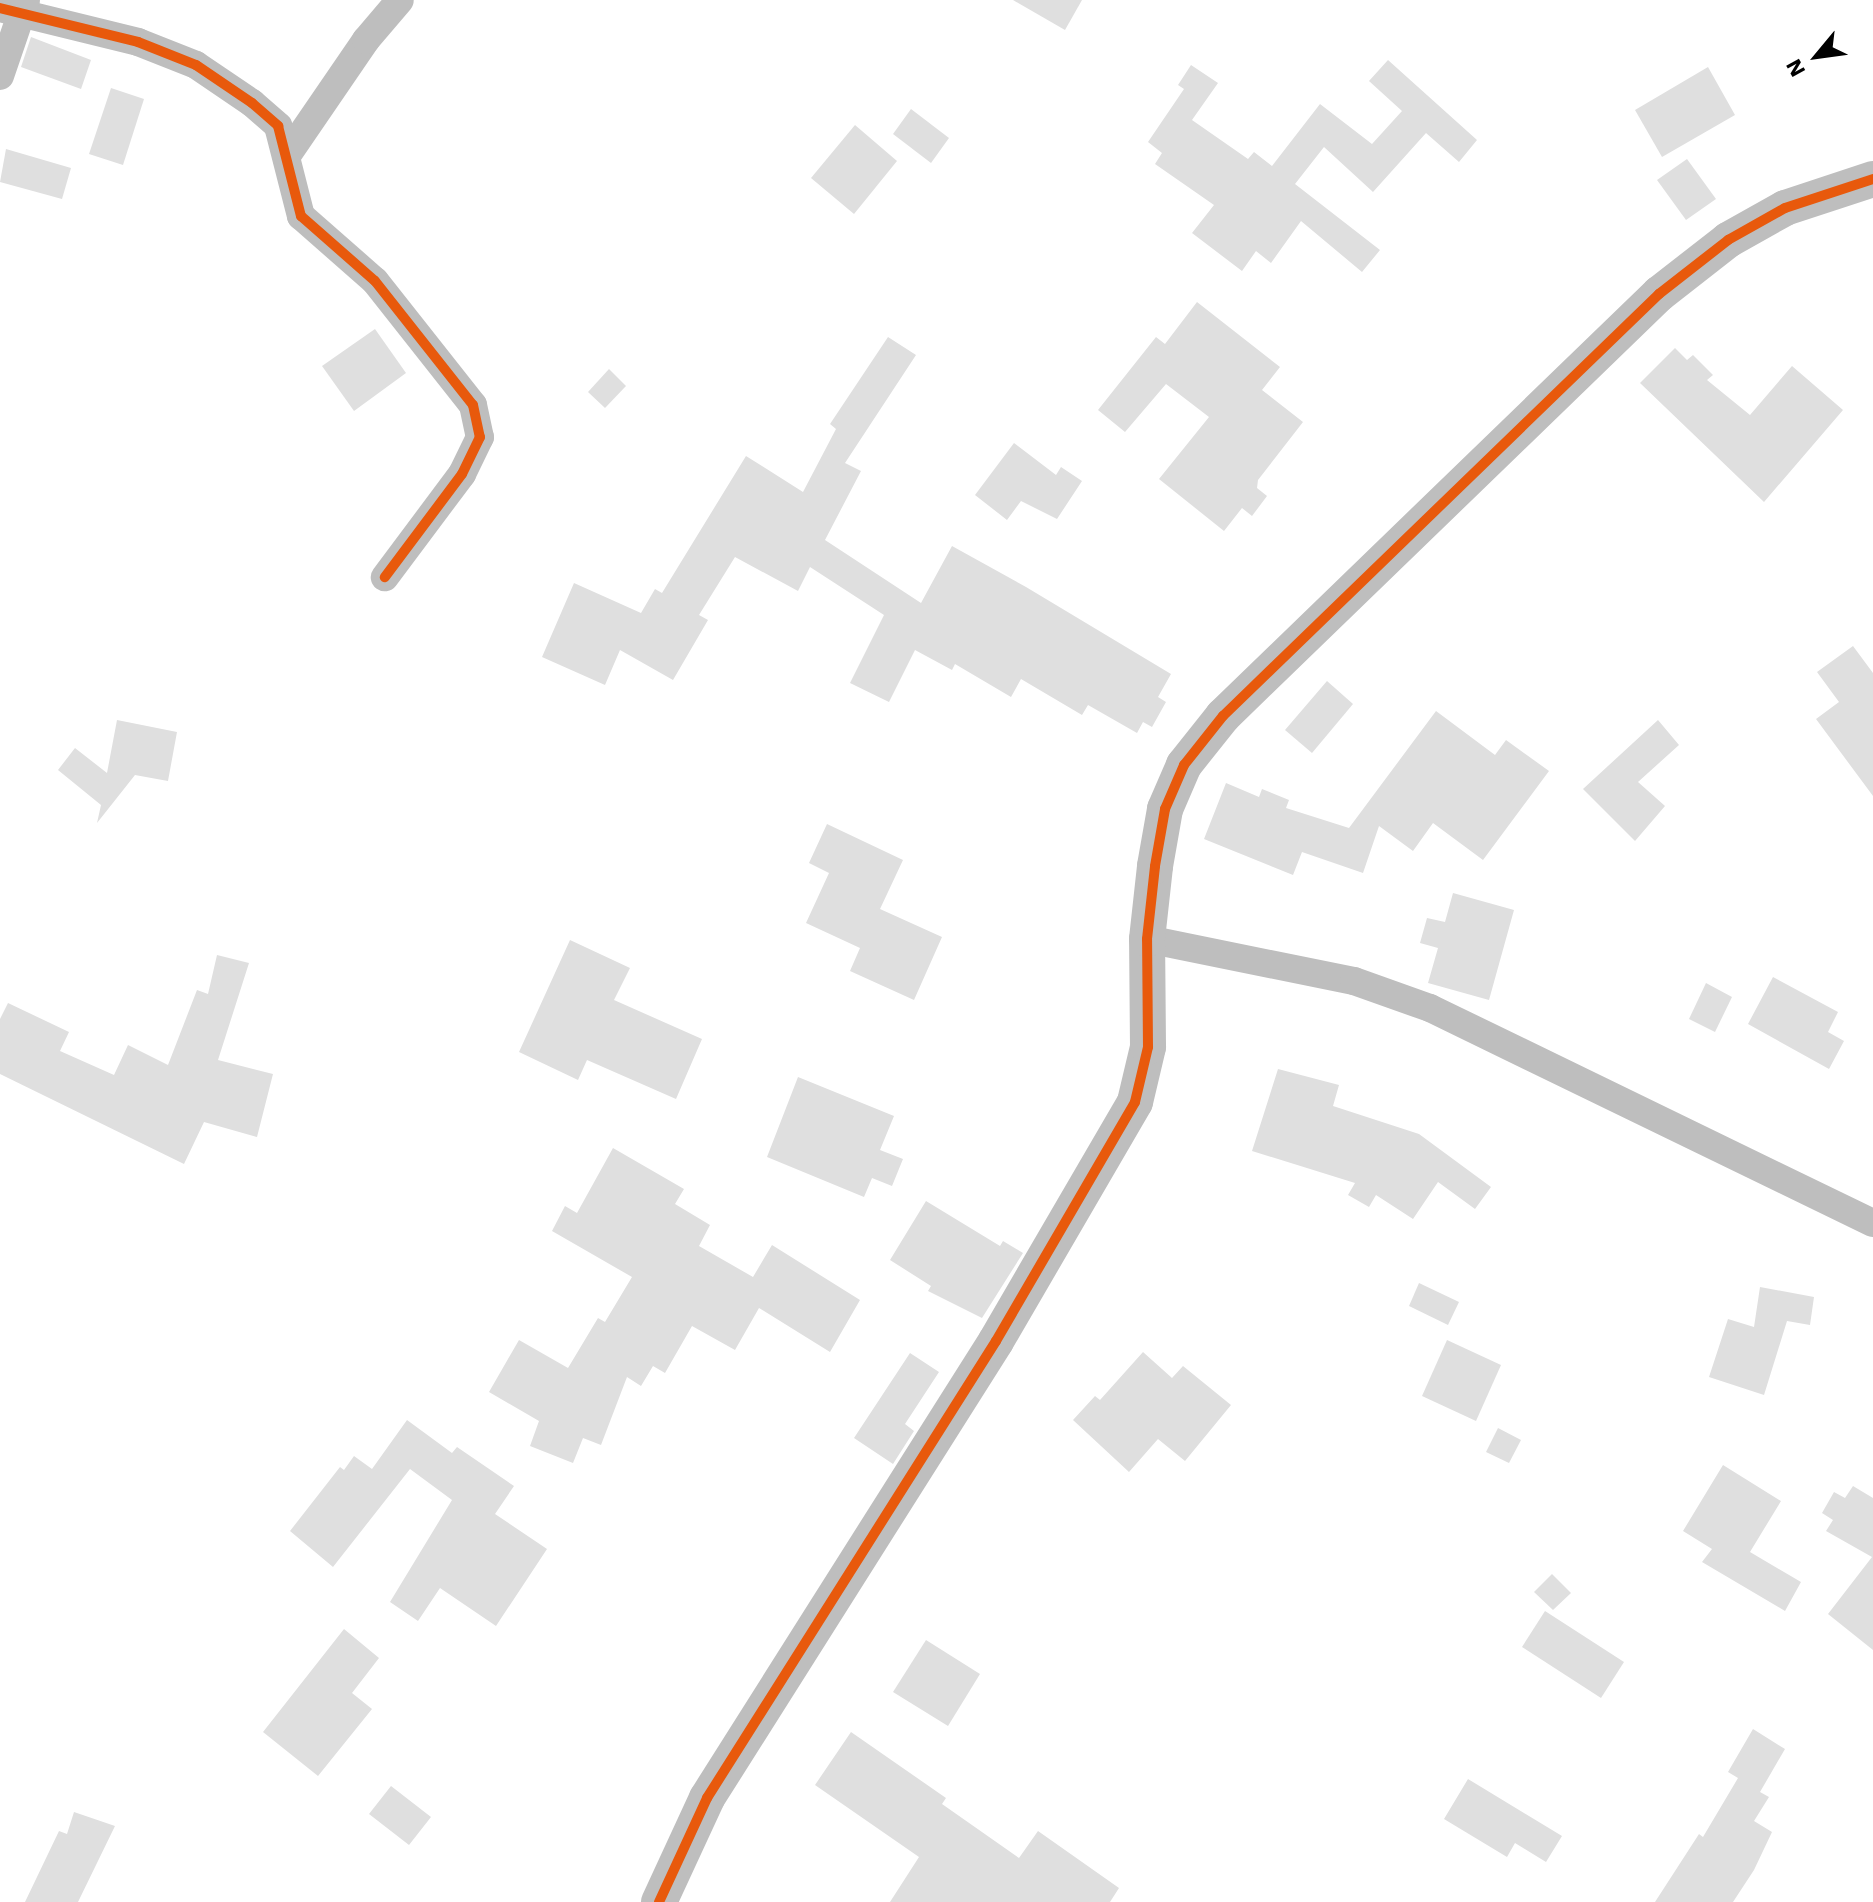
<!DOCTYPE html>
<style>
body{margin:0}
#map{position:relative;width:1873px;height:1902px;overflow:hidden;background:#fff;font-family:"Work Sans",sans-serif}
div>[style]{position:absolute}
.building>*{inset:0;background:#dfdfdf}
.minor>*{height:28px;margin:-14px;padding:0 14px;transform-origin:14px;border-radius:14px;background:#bebebe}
.tertiary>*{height:36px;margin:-18px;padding:0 18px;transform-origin:18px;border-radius:18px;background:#bebebe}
.cycleway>*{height:10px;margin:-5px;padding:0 5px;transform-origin:5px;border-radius:5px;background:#e8590c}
span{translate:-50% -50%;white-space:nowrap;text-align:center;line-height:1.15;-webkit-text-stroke:7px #fff;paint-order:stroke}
.north{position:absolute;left:1777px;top:16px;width:80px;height:80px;-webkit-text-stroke:6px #fff;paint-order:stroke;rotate:241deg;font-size:22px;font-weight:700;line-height:32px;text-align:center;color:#000}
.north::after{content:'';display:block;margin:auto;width:28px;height:36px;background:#000;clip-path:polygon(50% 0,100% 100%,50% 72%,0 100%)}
</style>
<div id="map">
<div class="building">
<div style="clip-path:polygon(1013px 0,1082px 0,1065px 30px)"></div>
<div style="clip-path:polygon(31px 37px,91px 60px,81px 89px,21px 67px)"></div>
<div style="clip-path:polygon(1388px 60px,1477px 140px,1459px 162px,1426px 133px,1373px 192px,1324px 147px,1295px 184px,1380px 250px,1362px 272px,1301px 221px,1271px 263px,1256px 251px,1242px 271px,1192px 233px,1214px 205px,1155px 164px,1162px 153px,1148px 142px,1184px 89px,1178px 85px,1191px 65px,1218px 83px,1192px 120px,1248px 159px,1254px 152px,1272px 166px,1320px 104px,1372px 144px,1402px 111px,1369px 81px)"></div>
<div style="clip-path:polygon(1708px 67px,1735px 115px,1662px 157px,1635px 110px)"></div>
<div style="clip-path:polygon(111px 88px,144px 99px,123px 165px,89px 154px)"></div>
<div style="clip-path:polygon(911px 109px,949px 138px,931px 163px,893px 134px)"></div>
<div style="clip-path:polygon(855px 125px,897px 161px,854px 214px,811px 178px)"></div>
<div style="clip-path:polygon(6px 149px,71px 168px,62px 199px,0 182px)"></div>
<div style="clip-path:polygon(1687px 159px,1716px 199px,1686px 220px,1657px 180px)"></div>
<div style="clip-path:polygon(1197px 302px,1280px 367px,1262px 390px,1303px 422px,1258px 480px,1257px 488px,1267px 496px,1252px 516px,1242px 508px,1224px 531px,1159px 479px,1209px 417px,1166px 384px,1125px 432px,1098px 410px,1156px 337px,1165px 344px)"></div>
<div style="clip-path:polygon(375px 329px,406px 373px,354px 411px,322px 366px)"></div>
<div style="clip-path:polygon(888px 337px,916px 355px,845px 463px,861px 471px,825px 540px,921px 603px,952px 546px,1026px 587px,1171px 674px,1158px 697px,1166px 702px,1152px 727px,1143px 722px,1137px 733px,1088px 705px,1082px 715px,1021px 679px,1011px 697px,955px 664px,952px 670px,915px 650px,889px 702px,850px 683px,884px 615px,810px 567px,798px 591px,735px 557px,699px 615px,708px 620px,673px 680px,620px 650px,605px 685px,542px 657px,574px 583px,641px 613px,655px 589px,662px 593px,746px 456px,803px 492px,836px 429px,830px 424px)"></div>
<div style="clip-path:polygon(1675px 348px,1687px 360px,1693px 355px,1713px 375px,1707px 380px,1750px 415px,1792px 366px,1843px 410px,1764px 502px,1640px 383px)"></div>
<div style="clip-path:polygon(609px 369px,626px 386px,605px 408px,588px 392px)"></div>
<div style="clip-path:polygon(1014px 443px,1056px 475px,1061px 467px,1082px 481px,1057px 519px,1021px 501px,1007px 520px,975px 495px)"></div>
<div style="clip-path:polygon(1853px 646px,1873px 673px,1873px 796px,1816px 719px,1839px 702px,1817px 672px)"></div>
<div style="clip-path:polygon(1327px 681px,1353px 704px,1312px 753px,1285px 730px)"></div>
<div style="clip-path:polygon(1436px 711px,1495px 755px,1506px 740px,1549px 771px,1483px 860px,1433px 823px,1413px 851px,1379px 826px,1363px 873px,1302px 852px,1293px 875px,1204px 839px,1226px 783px,1259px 797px,1262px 789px,1289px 800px,1286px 808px,1349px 828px)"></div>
<div style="clip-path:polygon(117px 720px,177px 732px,168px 781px,135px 775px,97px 823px,101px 805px,58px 770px,75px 748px,107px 773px)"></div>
<div style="clip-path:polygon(1658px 720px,1679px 745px,1638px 782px,1665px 806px,1635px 841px,1583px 789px)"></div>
<div style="clip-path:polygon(827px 824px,903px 860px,880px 909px,942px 937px,914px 1000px,850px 971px,860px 948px,806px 923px,829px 873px,809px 863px)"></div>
<div style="clip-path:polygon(1453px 893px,1514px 910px,1489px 1000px,1428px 983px,1438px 948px,1420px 943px,1427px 918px,1445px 922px)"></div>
<div style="clip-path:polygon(570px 940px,630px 968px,614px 1000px,702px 1039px,676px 1099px,587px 1060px,578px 1080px,519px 1052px)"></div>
<div style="clip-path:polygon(217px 955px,249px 963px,218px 1060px,273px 1074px,257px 1137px,204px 1122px,184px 1164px,0 1074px,0 1019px,8px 1003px,69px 1032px,60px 1051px,114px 1075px,128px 1045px,168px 1065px,197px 990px,208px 994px)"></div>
<div style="clip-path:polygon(1773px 977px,1838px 1012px,1828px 1032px,1844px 1041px,1829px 1069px,1748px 1024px)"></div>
<div style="clip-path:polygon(1706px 983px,1732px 997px,1715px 1032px,1689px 1019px)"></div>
<div style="clip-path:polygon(1278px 1069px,1339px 1085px,1333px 1106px,1419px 1134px,1491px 1187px,1475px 1209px,1438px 1182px,1413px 1219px,1376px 1195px,1369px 1207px,1348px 1195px,1355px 1183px,1252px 1151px)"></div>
<div style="clip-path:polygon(798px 1077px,894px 1116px,880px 1150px,903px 1159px,892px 1186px,872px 1178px,864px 1197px,767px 1157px)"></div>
<div style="clip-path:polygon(613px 1148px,684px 1189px,675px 1204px,710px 1225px,699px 1246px,753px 1277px,772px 1245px,860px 1300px,830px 1352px,759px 1308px,735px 1350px,692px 1326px,665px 1373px,653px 1366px,641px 1386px,627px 1377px,601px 1445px,583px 1438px,573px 1463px,530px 1446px,539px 1421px,489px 1392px,519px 1340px,568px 1368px,598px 1318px,605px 1322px,632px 1277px,552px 1231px,565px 1206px,577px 1213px)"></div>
<div style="clip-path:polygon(926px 1201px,1000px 1246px,1003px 1241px,1023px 1253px,982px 1318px,928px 1291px,931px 1286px,890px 1260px)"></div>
<div style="clip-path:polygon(1419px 1283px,1459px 1302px,1448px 1325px,1409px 1306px)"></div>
<div style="clip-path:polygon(1760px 1287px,1814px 1297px,1810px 1325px,1787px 1321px,1764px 1395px,1709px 1377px,1728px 1319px,1754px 1327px)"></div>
<div style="clip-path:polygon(1447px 1340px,1501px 1365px,1476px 1421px,1422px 1396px)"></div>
<div style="clip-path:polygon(1143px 1352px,1172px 1378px,1183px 1366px,1231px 1405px,1185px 1461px,1158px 1439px,1129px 1472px,1073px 1420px,1095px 1396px,1100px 1400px)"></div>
<div style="clip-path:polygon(910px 1353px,939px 1372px,905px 1424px,914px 1431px,893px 1464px,854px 1438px)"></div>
<div style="clip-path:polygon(407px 1420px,452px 1453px,457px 1447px,514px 1486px,495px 1514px,547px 1549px,496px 1626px,440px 1588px,418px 1621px,390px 1602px,452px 1500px,410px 1469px,333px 1567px,290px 1531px,340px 1467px,344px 1470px,354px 1456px,372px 1469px)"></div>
<div style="clip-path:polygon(1498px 1428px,1521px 1440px,1509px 1463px,1486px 1452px)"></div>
<div style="clip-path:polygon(1723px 1465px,1781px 1501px,1750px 1552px,1801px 1582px,1785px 1611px,1702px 1562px,1712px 1549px,1683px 1531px)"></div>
<div style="clip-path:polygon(1853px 1486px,1873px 1498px,1873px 1650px,1828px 1614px,1872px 1557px,1826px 1531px,1833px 1520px,1822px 1513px,1834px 1492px,1845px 1498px)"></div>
<div style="clip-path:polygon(1552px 1574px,1571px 1593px,1553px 1610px,1534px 1592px)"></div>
<div style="clip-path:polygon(1545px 1611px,1624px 1662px,1601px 1698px,1522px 1647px)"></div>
<div style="clip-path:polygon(344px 1629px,379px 1658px,352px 1693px,372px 1709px,318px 1776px,263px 1732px)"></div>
<div style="clip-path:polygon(926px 1640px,980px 1674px,948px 1726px,893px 1692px)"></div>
<div style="clip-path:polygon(1753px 1729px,1785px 1749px,1760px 1792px,1769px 1797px,1754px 1821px,1772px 1832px,1754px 1870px,1733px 1902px,1655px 1902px,1699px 1834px,1703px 1837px,1738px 1778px,1728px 1772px)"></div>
<div style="clip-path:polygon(851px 1732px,946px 1798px,942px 1804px,1019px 1858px,1038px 1831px,1119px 1888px,1110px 1902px,890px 1902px,919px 1857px,815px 1785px)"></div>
<div style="clip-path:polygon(1468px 1779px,1562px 1836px,1546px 1862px,1515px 1843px,1507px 1857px,1444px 1819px)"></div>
<div style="clip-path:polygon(391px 1786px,431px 1817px,409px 1845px,369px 1814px)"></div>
<div style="clip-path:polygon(74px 1812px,115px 1826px,78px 1902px,25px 1902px,59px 1831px,67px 1834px)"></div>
</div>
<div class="minor">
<div style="left:0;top:8px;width:142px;rotate:13.8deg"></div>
<div style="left:138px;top:42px;width:62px;rotate:21.6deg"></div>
<div style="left:196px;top:65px;width:68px;rotate:34.2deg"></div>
<div style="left:252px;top:103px;width:35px;rotate:41deg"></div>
<div style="left:278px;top:126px;width:93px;rotate:75.7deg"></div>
<div style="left:301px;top:216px;width:98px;rotate:41.3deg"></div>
<div style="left:375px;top:281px;width:158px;rotate:51.7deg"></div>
<div style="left:473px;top:405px;width:33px;rotate:78deg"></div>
<div style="left:480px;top:437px;width:41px;rotate:115.9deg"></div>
<div style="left:462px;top:474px;width:129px;rotate:126.8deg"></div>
<div style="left:0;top:76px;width:80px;rotate:-71.1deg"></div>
<div style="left:288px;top:154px;width:138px;rotate:-55.6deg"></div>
<div style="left:366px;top:40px;width:52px;rotate:-49.6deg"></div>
<div style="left:1147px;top:939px;width:211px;rotate:11.5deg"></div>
<div style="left:1354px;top:981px;width:81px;rotate:19.6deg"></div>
<div style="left:1430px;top:1008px;width:492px;rotate:25.9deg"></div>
</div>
<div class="tertiary">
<div style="left:659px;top:1902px;width:115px;rotate:-65.2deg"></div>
<div style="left:707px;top:1798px;width:541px;rotate:-57.69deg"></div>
<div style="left:996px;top:1341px;width:276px;rotate:-59.8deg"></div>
<div style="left:1135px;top:1102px;width:57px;rotate:-76.7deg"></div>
<div style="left:1148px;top:1047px;width:108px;rotate:-90.5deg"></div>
<div style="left:1147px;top:939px;width:73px;rotate:-83.7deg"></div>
<div style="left:1155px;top:866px;width:58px;rotate:-80deg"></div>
<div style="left:1165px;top:809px;width:48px;rotate:-66.6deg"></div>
<div style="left:1184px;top:765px;width:63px;rotate:-51.5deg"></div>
<div style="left:1223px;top:716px;width:607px;rotate:-44.07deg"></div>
<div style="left:1659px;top:294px;width:88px;rotate:-38deg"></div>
<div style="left:1728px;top:240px;width:65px;rotate:-29.3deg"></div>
<div style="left:1785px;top:208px;width:93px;rotate:-18.2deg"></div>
</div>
<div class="cycleway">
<div style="left:0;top:8px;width:142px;rotate:13.8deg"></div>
<div style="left:138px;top:42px;width:62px;rotate:21.6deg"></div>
<div style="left:196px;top:65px;width:68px;rotate:34.2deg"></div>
<div style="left:252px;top:103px;width:35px;rotate:41deg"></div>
<div style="left:278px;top:126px;width:93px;rotate:75.7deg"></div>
<div style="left:301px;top:216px;width:98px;rotate:41.3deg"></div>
<div style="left:375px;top:281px;width:158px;rotate:51.7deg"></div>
<div style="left:473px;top:405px;width:33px;rotate:78deg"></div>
<div style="left:480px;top:437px;width:41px;rotate:115.9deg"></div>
<div style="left:462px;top:474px;width:129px;rotate:126.8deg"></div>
<div style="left:659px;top:1902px;width:115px;rotate:-65.2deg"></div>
<div style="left:707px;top:1798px;width:541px;rotate:-57.69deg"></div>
<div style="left:996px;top:1341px;width:276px;rotate:-59.8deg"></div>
<div style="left:1135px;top:1102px;width:57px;rotate:-76.7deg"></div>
<div style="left:1148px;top:1047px;width:108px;rotate:-90.5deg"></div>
<div style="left:1147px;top:939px;width:73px;rotate:-83.7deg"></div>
<div style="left:1155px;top:866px;width:58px;rotate:-80deg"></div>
<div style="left:1165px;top:809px;width:48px;rotate:-66.6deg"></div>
<div style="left:1184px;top:765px;width:63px;rotate:-51.5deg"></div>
<div style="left:1223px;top:716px;width:607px;rotate:-44.07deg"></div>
<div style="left:1659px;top:294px;width:88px;rotate:-38deg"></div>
<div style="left:1728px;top:240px;width:65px;rotate:-29.3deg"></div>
<div style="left:1785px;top:208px;width:93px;rotate:-18.2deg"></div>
</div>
<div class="north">N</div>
</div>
